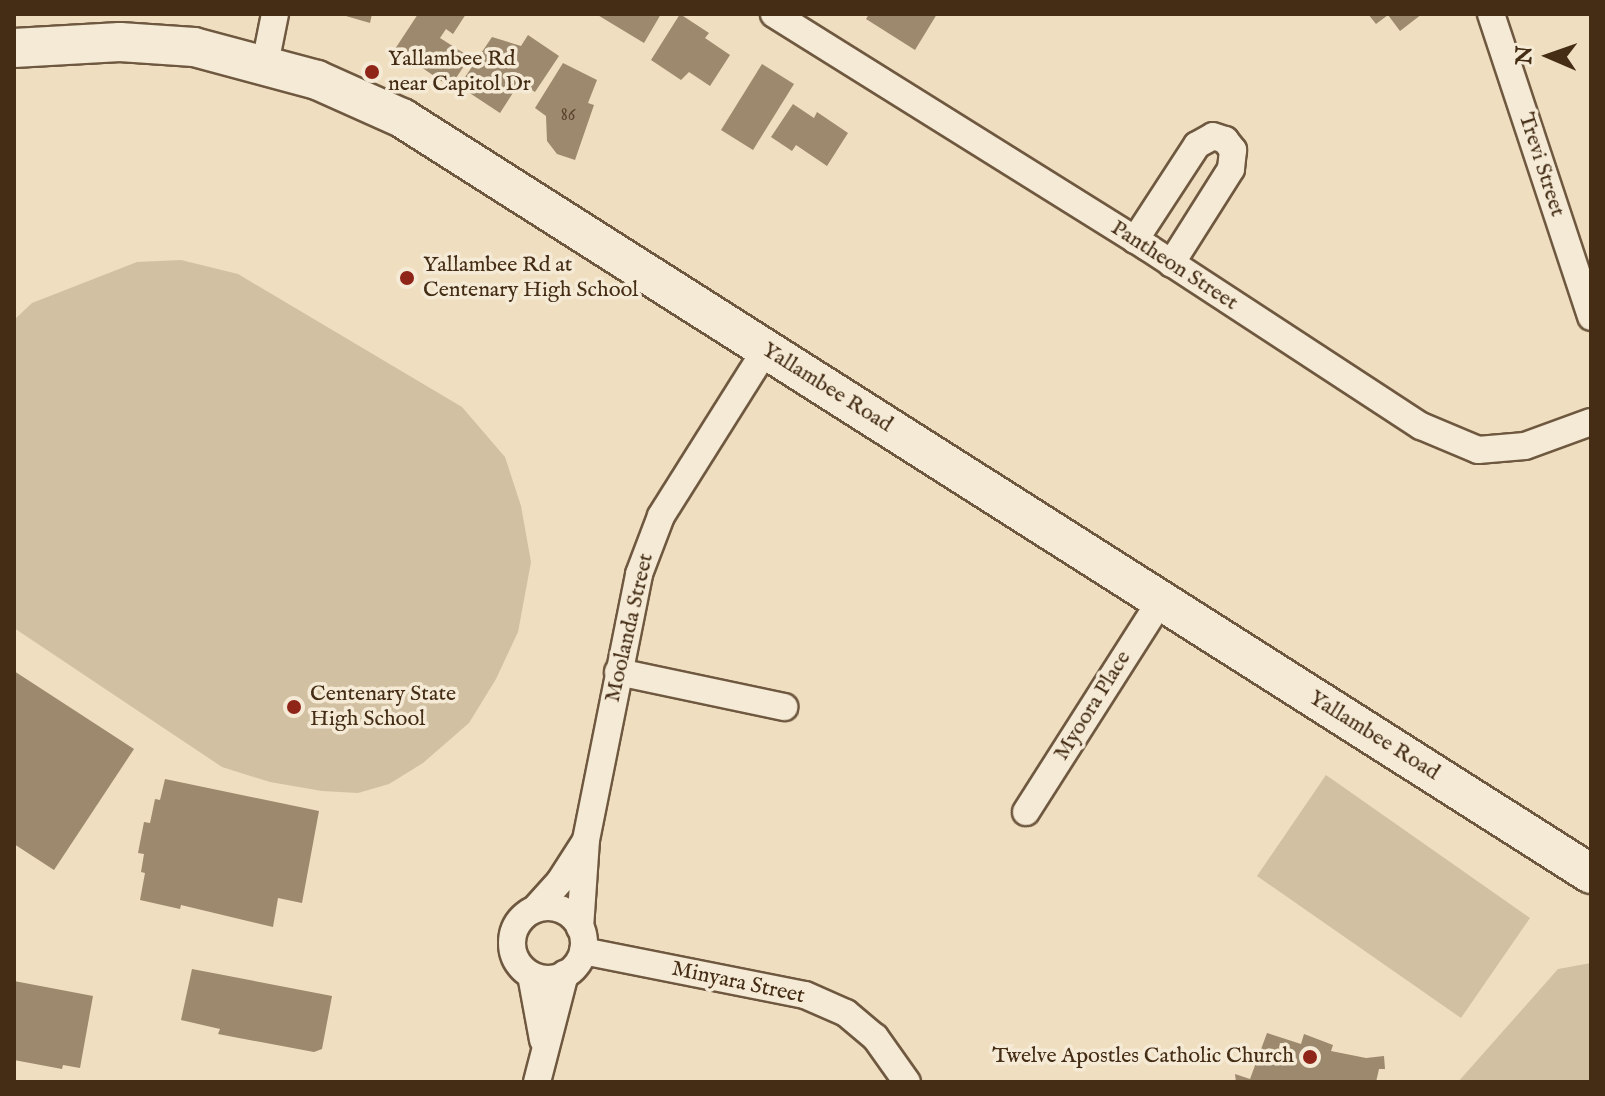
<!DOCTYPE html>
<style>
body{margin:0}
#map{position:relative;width:1605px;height:1096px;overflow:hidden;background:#efdebf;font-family:"IM FELL English",serif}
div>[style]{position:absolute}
.green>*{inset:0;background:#d2c0a2}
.building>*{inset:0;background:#9d896d}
.roads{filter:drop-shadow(2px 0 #6f5840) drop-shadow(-2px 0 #6f5840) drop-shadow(0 2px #6f5840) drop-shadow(0 -2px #6f5840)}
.minor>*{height:26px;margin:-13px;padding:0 13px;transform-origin:13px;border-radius:13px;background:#f5ead5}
.minor>.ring{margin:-13px;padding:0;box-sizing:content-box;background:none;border:26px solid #f5ead5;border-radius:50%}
.secondary>*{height:38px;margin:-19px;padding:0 19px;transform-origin:19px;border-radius:19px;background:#f5ead5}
.dots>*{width:22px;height:22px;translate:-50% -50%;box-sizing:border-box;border:4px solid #f5ead5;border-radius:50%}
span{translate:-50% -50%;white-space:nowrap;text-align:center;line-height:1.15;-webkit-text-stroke:7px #f5ead5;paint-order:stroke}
.number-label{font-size:18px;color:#5a432b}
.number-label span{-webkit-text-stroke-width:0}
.poi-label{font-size:22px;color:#442c15}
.left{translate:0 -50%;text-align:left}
.right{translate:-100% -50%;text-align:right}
.street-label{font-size:22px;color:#442c15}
.frame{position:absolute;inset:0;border:16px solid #442c15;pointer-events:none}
.north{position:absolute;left:1509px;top:16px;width:80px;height:80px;-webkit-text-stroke:6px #f5ead5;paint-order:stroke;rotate:272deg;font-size:22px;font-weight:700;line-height:32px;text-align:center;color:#442c15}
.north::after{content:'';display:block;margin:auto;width:28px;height:36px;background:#442c15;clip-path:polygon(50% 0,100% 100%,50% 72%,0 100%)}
</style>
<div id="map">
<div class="green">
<div style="clip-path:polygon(181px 260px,238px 274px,462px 407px,505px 457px,521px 506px,531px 562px,518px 632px,496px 679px,469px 723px,423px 763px,389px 784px,358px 793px,322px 791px,270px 782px,222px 767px,14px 628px,14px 320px,32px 303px,137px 262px)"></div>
<div style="clip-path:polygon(1326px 775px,1530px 918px,1461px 1018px,1257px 876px)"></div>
<div style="clip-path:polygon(1591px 963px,1591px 1082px,1458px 1082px,1558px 969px)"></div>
</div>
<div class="building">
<div style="clip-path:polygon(339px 14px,372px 14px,370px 23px)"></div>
<div style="clip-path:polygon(418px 14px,466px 14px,453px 34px,446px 29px,440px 38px,470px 57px,450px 87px,395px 49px)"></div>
<div style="clip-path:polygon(596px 14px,661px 14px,644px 43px)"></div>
<div style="clip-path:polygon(680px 14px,709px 33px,705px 38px,730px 55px,710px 86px,689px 72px,681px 80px,651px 60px)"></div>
<div style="clip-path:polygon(869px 14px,937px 14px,915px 50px,866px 19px)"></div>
<div style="clip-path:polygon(1368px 14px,1422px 14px,1400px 31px,1388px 15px,1376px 24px)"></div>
<div style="clip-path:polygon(528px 35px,559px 56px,535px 92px,520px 82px,500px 113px,459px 86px,492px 37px,521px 46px)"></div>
<div style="clip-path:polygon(563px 63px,597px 80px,588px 103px,594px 105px,575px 160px,557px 154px,547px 141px,546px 116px,535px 108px)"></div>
<div style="clip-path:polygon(762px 64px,794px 84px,753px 150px,721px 130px)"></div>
<div style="clip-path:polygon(793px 104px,814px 118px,817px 112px,848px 133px,827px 166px,796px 145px,792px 151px,771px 137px)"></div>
<div style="clip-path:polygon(14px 671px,134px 749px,54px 870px,14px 844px)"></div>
<div style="clip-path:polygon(165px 779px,319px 811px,302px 903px,278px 898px,273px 927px,181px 905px,180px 909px,140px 900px,145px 873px,141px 872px,144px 854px,138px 853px,144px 822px,150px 823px,155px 799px,160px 800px)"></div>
<div style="clip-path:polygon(192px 969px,332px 996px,322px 1049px,314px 1052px,218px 1034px,220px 1029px,181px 1020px)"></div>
<div style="clip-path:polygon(14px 981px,93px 996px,80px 1068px,63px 1065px,62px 1069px,14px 1060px)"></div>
<div style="clip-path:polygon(1267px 1033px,1301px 1044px,1304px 1034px,1333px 1045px,1331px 1051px,1366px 1058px,1384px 1056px,1385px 1069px,1379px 1069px,1376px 1082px,1236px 1082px,1235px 1074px,1250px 1079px)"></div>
</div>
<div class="roads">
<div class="minor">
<div style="left:774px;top:14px;width:440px;rotate:32deg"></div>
<div style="left:1147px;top:247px;width:327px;rotate:33.2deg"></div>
<div style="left:1421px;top:426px;width:62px;rotate:22.8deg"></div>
<div style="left:1478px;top:450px;width:47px;rotate:-4.9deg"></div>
<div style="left:1525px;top:446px;width:70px;rotate:-20deg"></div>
<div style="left:1491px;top:14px;width:319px;rotate:71.7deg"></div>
<div style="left:265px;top:64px;width:51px;rotate:-78.7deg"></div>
<div style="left:1135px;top:240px;width:113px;rotate:-56.9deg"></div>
<div style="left:1197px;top:145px;width:18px;rotate:-29deg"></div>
<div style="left:1213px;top:136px;width:13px;rotate:18deg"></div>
<div style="left:1225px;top:140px;width:13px;rotate:51deg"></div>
<div style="left:1233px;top:150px;width:19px;rotate:96deg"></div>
<div style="left:1231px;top:169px;width:112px;rotate:122.3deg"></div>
<div style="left:618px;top:672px;width:170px;rotate:11.9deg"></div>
<div style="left:1026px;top:812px;width:251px;rotate:-57.5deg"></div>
<div class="ring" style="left:512px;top:907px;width:46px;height:46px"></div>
<div style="left:535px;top:909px;width:38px;rotate:-48deg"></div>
<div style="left:560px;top:881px;width:46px;rotate:-57.3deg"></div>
<div style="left:580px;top:928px;width:88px;rotate:-86.1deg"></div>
<div style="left:586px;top:840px;width:271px;rotate:-78.7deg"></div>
<div style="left:639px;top:574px;width:62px;rotate:-69.2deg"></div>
<div style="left:661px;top:516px;width:197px;rotate:-57.8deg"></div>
<div style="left:583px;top:951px;width:226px;rotate:11.2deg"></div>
<div style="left:805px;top:995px;width:45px;rotate:23.7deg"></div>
<div style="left:846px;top:1013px;width:38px;rotate:40deg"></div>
<div style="left:875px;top:1037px;width:55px;rotate:54.6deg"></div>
<div style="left:531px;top:975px;width:66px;rotate:79.5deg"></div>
<div style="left:537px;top:1082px;width:112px;rotate:-75.5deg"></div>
</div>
<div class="secondary">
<div style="left:14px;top:48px;width:106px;rotate:-3.2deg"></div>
<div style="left:120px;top:42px;width:74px;rotate:3.9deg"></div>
<div style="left:194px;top:47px;width:127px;rotate:15deg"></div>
<div style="left:317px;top:80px;width:93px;rotate:24.1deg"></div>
<div style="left:402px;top:118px;width:1409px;rotate:32.45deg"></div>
</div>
</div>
<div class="dots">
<div style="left:372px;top:72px;background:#8f2418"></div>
<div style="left:407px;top:278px;background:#8f2418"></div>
<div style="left:294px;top:707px;background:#8f2418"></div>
<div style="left:1310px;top:1057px;background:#8f2418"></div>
</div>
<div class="number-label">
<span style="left:568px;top:116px">86</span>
</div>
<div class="poi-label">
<span class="left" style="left:388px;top:72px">Yallambee Rd<br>near Capitol Dr</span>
<span class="left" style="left:423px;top:278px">Yallambee Rd at<br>Centenary High School</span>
<span class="left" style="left:310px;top:707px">Centenary State<br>High School</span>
<span class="right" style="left:1294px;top:1057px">Twelve Apostles Catholic Church</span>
</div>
<div class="street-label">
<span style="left:1541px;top:165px;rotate:72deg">Trevi Street</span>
<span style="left:1174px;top:266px;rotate:33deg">Pantheon Street</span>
<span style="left:827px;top:388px;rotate:32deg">Yallambee Road</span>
<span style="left:630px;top:628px;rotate:-77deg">Moolanda Street</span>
<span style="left:1093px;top:706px;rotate:-58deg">Myoora Place</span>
<span style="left:1374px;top:736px;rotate:32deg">Yallambee Road</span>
<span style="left:738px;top:983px;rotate:12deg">Minyara Street</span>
</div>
<div class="frame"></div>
<div class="north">N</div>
</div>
